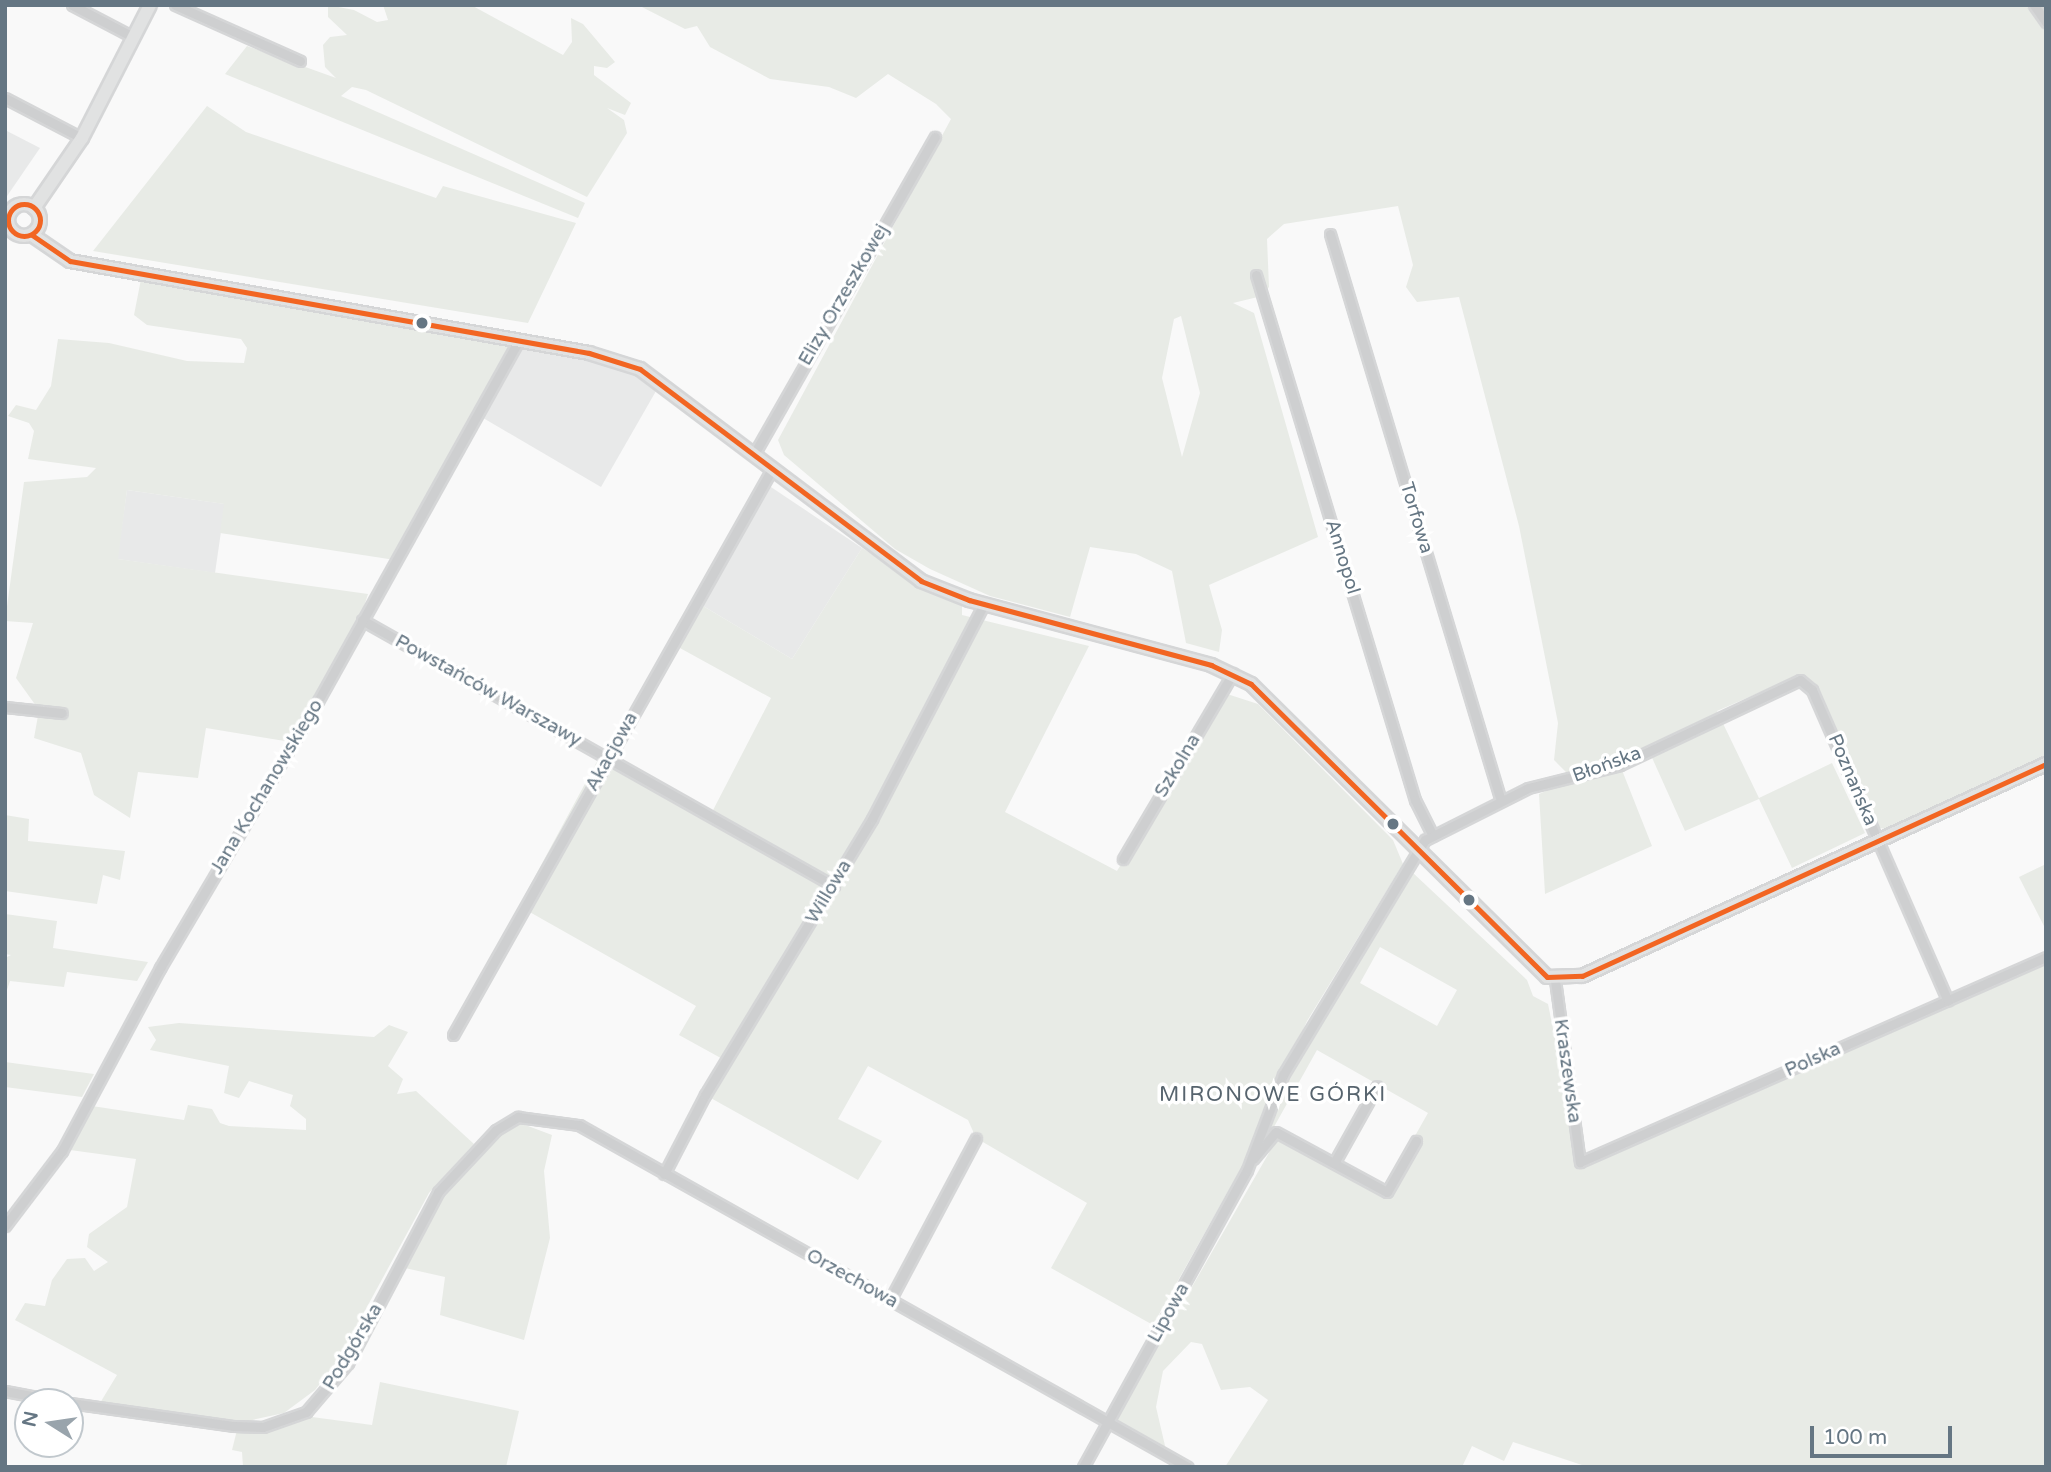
<!DOCTYPE html>
<meta charset="utf-8">
<style>
body{margin:0}
#map{position:relative;width:2051px;height:1472px;overflow:hidden;background:#f9f9f9;font-family:"Varela Round",sans-serif}
div>[style]{position:absolute}
.built>*{inset:0;background:#e8e9e9}
.green>*{inset:0;background:#e8ebe6}
.roads{filter:drop-shadow(2px 0 #d5d6d7) drop-shadow(-2px 0 #d5d6d7) drop-shadow(0 2px #d5d6d7) drop-shadow(0 -2px #d5d6d7)}
.street>*{height:9px;margin:-4.5px;padding:0 4.5px;transform-origin:4.5px;border-radius:4.5px;background:#cecfd0}
.secondary>*{height:12px;margin:-6px;padding:0 6px;transform-origin:6px;border-radius:6px;background:#e1e2e2}
.secondary>.ring{margin:-6px;padding:0;box-sizing:content-box;background:none;border:12px solid #e1e2e2;border-radius:50%}
.bus-1>*{height:5px;margin:-2.5px;padding:0 2.5px;transform-origin:2.5px;border-radius:2.5px;background:#f26522}
.bus-1>.ring{margin:-2.5px;padding:0;box-sizing:content-box;background:none;border:5px solid #f26522;border-radius:50%}
.dots>*{width:19px;height:19px;translate:-50% -50%;box-sizing:border-box;border:4px solid #fff;border-radius:50%}
span{translate:-50% -50%;white-space:nowrap;text-align:center;line-height:1.15;-webkit-text-stroke:7px #fff;paint-order:stroke}
.street-label{font-size:19px;color:#657683}
.neighbourhood-label{font-size:21px;color:#57646e;letter-spacing:2px}
.frame{position:absolute;inset:0;border:7px solid #657683;pointer-events:none}
.north{position:absolute;left:14px;top:1388px;width:70px;height:70px;box-sizing:border-box;background:#fff;border:2px solid #c1c8cd;border-radius:50%;rotate:282deg;font-size:19px;font-weight:700;line-height:28px;text-align:center;color:#657683}
.north::after{content:'';display:block;margin:auto;width:24px;height:32px;background:#99a4ac;clip-path:polygon(50% 0,100% 100%,50% 72%,0 100%)}
.scale{position:absolute;left:1810px;top:1426px;width:142px;height:32px;box-sizing:border-box;border:4px solid #657683;border-top:0;padding-left:9px;font-size:21px;line-height:24px;white-space:nowrap;color:#657683;-webkit-text-stroke:5px #fff;paint-order:stroke}
</style>
<div id="map">
<div class="built">
<div style="clip-path:polygon(5px 130px,40px 148px,5px 199px)"></div>
<div style="clip-path:polygon(518px 342px,617px 357px,660px 384px,601px 487px,478px 415px)"></div>
<div style="clip-path:polygon(765px 483px,862px 548px,792px 659px,693px 600px)"></div>
<div style="clip-path:polygon(127px 490px,225px 504px,215px 573px,117px 559px)"></div>
</div>
<div class="green">
<div style="clip-path:polygon(328px 5px,354px 10px,377px 22px,388px 20px,383px 5px,471px 5px,563px 55px,572px 42px,571px 18px,583px 24px,615px 62px,607px 68px,594px 66px,594px 75px,631px 103px,625px 115px,607px 108px,624px 120px,627px 133px,587px 197px,366px 90px,352px 87px,341px 96px,585px 203px,578px 218px,225px 74px,247px 46px,336px 78px,325px 67px,323px 45px,330px 37px,347px 35px,328px 17px)"></div>
<div style="clip-path:polygon(evenodd,638px 5px,2028px 5px,2046px 29px,2046px 755px,1885px 829px,1876px 827px,1812px 685px,1807px 677px,1795px 677px,1717px 711px,1759px 798px,1832px 763px,1865px 833px,1792px 868px,1759px 799px,1685px 831px,1649px 751px,1620px 765px,1652px 846px,1545px 894px,1539px 794px,1597px 769px,1567px 773px,1554px 760px,1558px 723px,1519px 526px,1459px 297px,1417px 302px,1406px 287px,1413px 265px,1398px 206px,1284px 224px,1267px 239px,1269px 287px,1262px 296px,1233px 303px,1254px 313px,1318px 537px,1209px 585px,1222px 630px,1219px 652px,1186px 643px,1172px 571px,1136px 554px,1090px 547px,1070px 617px,990px 596px,930px 569px,895px 549px,784px 455px,778px 440px,951px 119px,936px 104px,888px 74px,856px 98px,829px 87px,770px 79px,710px 47px,697px 26px,685px 29px,638px 5px,1181px 316px,1200px 393px,1182px 457px,1162px 378px,1174px 319px,1181px 316px)"></div>
<div style="clip-path:polygon(207px 106px,246px 132px,436px 198px,443px 186px,576px 223px,528px 323px,93px 251px)"></div>
<div style="clip-path:polygon(142px 274px,518px 342px,395px 560px,220px 533px,224px 504px,127px 490px,118px 559px,368px 594px,358px 625px,291px 742px,206px 728px,198px 778px,138px 772px,130px 818px,94px 795px,81px 753px,34px 738px,39px 710px,16px 678px,33px 623px,5px 621px,24px 482px,87px 477px,96px 468px,28px 459px,34px 431px,29px 423px,8px 416px,16px 405px,36px 410px,51px 386px,58px 339px,109px 343px,187px 361px,244px 363px,247px 348px,241px 339px,147px 325px,134px 315px)"></div>
<div style="clip-path:polygon(862px 548px,942px 598px,962px 603px,962px 615px,1089px 646px,1005px 812px,1117px 871px,1224px 693px,1258px 704px,1393px 840px,1403px 864px,1307px 1021px,1244px 1163px,1153px 1325px,1051px 1268px,1087px 1203px,976px 1138px,968px 1120px,868px 1066px,838px 1119px,882px 1141px,858px 1180px,709px 1097px,728px 1062px,679px 1035px,696px 1006px,519px 906px,601px 754px,710px 816px,771px 698px,669px 642px,693px 600px,792px 659px)"></div>
<div style="clip-path:polygon(5px 815px,29px 819px,28px 841px,125px 851px,120px 880px,103px 875px,97px 904px,5px 891px)"></div>
<div style="clip-path:polygon(2046px 864px,2046px 930px,2019px 877px)"></div>
<div style="clip-path:polygon(evenodd,1412px 872px,1527px 980px,1533px 996px,1548px 1004px,1580px 1162px,2046px 957px,2046px 1467px,1588px 1467px,1513px 1442px,1504px 1461px,1472px 1446px,1462px 1467px,1225px 1467px,1268px 1400px,1250px 1387px,1221px 1390px,1202px 1344px,1191px 1342px,1163px 1371px,1156px 1407px,1166px 1450px,1115px 1421px,1278px 1137px,1382px 1194px,1428px 1113px,1317px 1050px,1265px 1143px,1259px 1142px,1289px 1073px,1412px 872px,1380px 947px,1457px 990px,1437px 1026px,1360px 983px,1380px 947px)"></div>
<div style="clip-path:polygon(5px 914px,57px 921px,53px 948px,148px 962px,137px 981px,67px 972px,64px 987px,10px 981px,5px 996px,5px 958px,11px 955px,5px 954px)"></div>
<div style="clip-path:polygon(179px 1023px,374px 1037px,389px 1025px,408px 1032px,388px 1066px,403px 1079px,397px 1094px,416px 1091px,474px 1144px,429px 1193px,337px 1362px,315px 1390px,284px 1413px,234px 1424px,100px 1403px,117px 1375px,15px 1320px,25px 1303px,45px 1306px,52px 1280px,67px 1259px,85px 1258px,94px 1271px,108px 1262px,87px 1247px,89px 1234px,127px 1207px,136px 1159px,70px 1150px,92px 1106px,184px 1120px,188px 1105px,212px 1109px,220px 1123px,229px 1126px,306px 1130px,306px 1119px,290px 1106px,293px 1095px,249px 1081px,239px 1098px,224px 1093px,229px 1066px,150px 1050px,156px 1040px,148px 1027px)"></div>
<div style="clip-path:polygon(5px 1062px,94px 1074px,82px 1097px,5px 1087px)"></div>
<div style="clip-path:polygon(512px 1120px,552px 1135px,544px 1171px,550px 1238px,524px 1340px,440px 1315px,445px 1277px,405px 1268px,434px 1198px)"></div>
<div style="clip-path:polygon(380px 1382px,519px 1411px,506px 1467px,243px 1467px,242px 1452px,232px 1450px,237px 1430px,297px 1415px,372px 1425px)"></div>
</div>
<div class="roads">
<div class="street">
<div style="left:72px;top:5px;width:69px;rotate:27.7deg"></div>
<div style="left:175px;top:5px;width:137px;rotate:24.1deg"></div>
<div style="left:2034px;top:5px;width:21px;rotate:55deg"></div>
<div style="left:5px;top:98px;width:87px;rotate:27.5deg"></div>
<div style="left:1330px;top:234px;width:592px;rotate:73.22deg"></div>
<div style="left:1256px;top:275px;width:549px;rotate:73.15deg"></div>
<div style="left:1415px;top:800px;width:40px;rotate:63.4deg"></div>
<div style="left:754px;top:454px;width:365px;rotate:-60.3deg"></div>
<div style="left:362px;top:620px;width:542px;rotate:29.4deg"></div>
<div style="left:5px;top:707px;width:57px;rotate:6deg"></div>
<div style="left:1123px;top:859px;width:216px;rotate:-59.4deg"></div>
<div style="left:1555px;top:980px;width:184px;rotate:82.2deg"></div>
<div style="left:1580px;top:1162px;width:509px;rotate:-23.75deg"></div>
<div style="left:453px;top:1035px;width:650px;rotate:-60.59deg"></div>
<div style="left:1253px;top:1159px;width:35px;rotate:-50deg"></div>
<div style="left:1276px;top:1132px;width:126px;rotate:28.4deg"></div>
<div style="left:1387px;top:1192px;width:59px;rotate:-60.4deg"></div>
<div style="left:1334px;top:1163px;width:88px;rotate:-60.8deg"></div>
<div style="left:664px;top:1174px;width:89px;rotate:-62.6deg"></div>
<div style="left:705px;top:1095px;width:323px;rotate:-58.8deg"></div>
<div style="left:872px;top:819px;width:242px;rotate:-62.5deg"></div>
<div style="left:5px;top:1226px;width:94px;rotate:-52.8deg"></div>
<div style="left:62px;top:1151px;width:208px;rotate:-61.8deg"></div>
<div style="left:160px;top:968px;width:310px;rotate:-59.4deg"></div>
<div style="left:318px;top:701px;width:413px;rotate:-60.9deg"></div>
<div style="left:890px;top:1300px;width:183px;rotate:-62deg"></div>
<div style="left:5px;top:1391px;width:59px;rotate:10.7deg"></div>
<div style="left:70px;top:1403px;width:166px;rotate:8deg"></div>
<div style="left:234px;top:1426px;width:29px;rotate:2deg"></div>
<div style="left:263px;top:1427px;width:46px;rotate:-19.2deg"></div>
<div style="left:306px;top:1412px;width:65px;rotate:-49.4deg"></div>
<div style="left:348px;top:1363px;width:193px;rotate:-62.2deg"></div>
<div style="left:438px;top:1192px;width:85px;rotate:-46.9deg"></div>
<div style="left:496px;top:1130px;width:26px;rotate:-31deg"></div>
<div style="left:518px;top:1117px;width:62px;rotate:7.5deg"></div>
<div style="left:579px;top:1125px;width:698px;rotate:29.32deg"></div>
<div style="left:1083px;top:1467px;width:339px;rotate:-61.1deg"></div>
<div style="left:1247px;top:1170px;width:102px;rotate:-69.2deg"></div>
<div style="left:1283px;top:1075px;width:275px;rotate:-58.9deg"></div>
<div style="left:1425px;top:840px;width:115px;rotate:-26.8deg"></div>
<div style="left:1528px;top:788px;width:95px;rotate:-14deg"></div>
<div style="left:1620px;top:765px;width:199px;rotate:-25.3deg"></div>
<div style="left:1800px;top:680px;width:16px;rotate:40deg"></div>
<div style="left:1812px;top:690px;width:339px;rotate:66.4deg"></div>
</div>
<div class="secondary">
<div class="ring" style="left:8px;top:204px;width:20px;height:20px"></div>
<div style="left:34px;top:208px;width:85px;rotate:-55.6deg"></div>
<div style="left:82px;top:138px;width:149px;rotate:-62.9deg"></div>
<div style="left:32px;top:235px;width:46px;rotate:34.4deg"></div>
<div style="left:70px;top:261px;width:527px;rotate:10.05deg"></div>
<div style="left:589px;top:353px;width:53px;rotate:17.4deg"></div>
<div style="left:640px;top:369px;width:352px;rotate:37deg"></div>
<div style="left:921px;top:581px;width:52px;rotate:21.6deg"></div>
<div style="left:969px;top:600px;width:251px;rotate:15deg"></div>
<div style="left:1211px;top:665px;width:44px;rotate:25.4deg"></div>
<div style="left:1251px;top:684px;width:416px;rotate:44.7deg"></div>
<div style="left:1547px;top:977px;width:35px;rotate:-2deg"></div>
<div style="left:1582px;top:976px;width:510px;rotate:-24.56deg"></div>
</div>
</div>
<div class="bus-1">
<div class="ring" style="left:8px;top:204px;width:27px;height:27px"></div>
<div style="left:32px;top:235px;width:46px;rotate:34.4deg"></div>
<div style="left:70px;top:261px;width:527px;rotate:10.05deg"></div>
<div style="left:589px;top:353px;width:53px;rotate:17.4deg"></div>
<div style="left:640px;top:369px;width:352px;rotate:37deg"></div>
<div style="left:921px;top:581px;width:52px;rotate:21.6deg"></div>
<div style="left:969px;top:600px;width:251px;rotate:15deg"></div>
<div style="left:1211px;top:665px;width:44px;rotate:25.4deg"></div>
<div style="left:1251px;top:684px;width:416px;rotate:44.7deg"></div>
<div style="left:1547px;top:977px;width:35px;rotate:-2deg"></div>
<div style="left:1582px;top:976px;width:510px;rotate:-24.56deg"></div>
</div>
<div class="dots">
<div style="left:422px;top:323px;background:#657683"></div>
<div style="left:1393px;top:824px;background:#657683"></div>
<div style="left:1469px;top:900px;background:#657683"></div>
</div>
<div class="street-label">
<span style="left:844px;top:295px;rotate:-60deg">Elizy Orzeszkowej</span>
<span style="left:1416px;top:518px;rotate:73deg">Torfowa</span>
<span style="left:1342px;top:557px;rotate:73deg">Annopol</span>
<span style="left:488px;top:691px;rotate:29deg">Powstańców Warszawy</span>
<span style="left:612px;top:752px;rotate:-61deg">Akacjowa</span>
<span style="left:1607px;top:765px;rotate:-20deg">Błońska</span>
<span style="left:1178px;top:766px;rotate:-59deg">Szkolna</span>
<span style="left:1852px;top:780px;rotate:67deg">Poznańska</span>
<span style="left:267px;top:787px;rotate:-59deg">Jana Kochanowskiego</span>
<span style="left:829px;top:892px;rotate:-59deg">Willowa</span>
<span style="left:1813px;top:1060px;rotate:-24deg">Polska</span>
<span style="left:1567px;top:1071px;rotate:82deg">Kraszewska</span>
<span style="left:852px;top:1279px;rotate:29deg">Orzechowa</span>
<span style="left:1169px;top:1313px;rotate:-61deg">Lipowa</span>
<span style="left:353px;top:1347px;rotate:-59deg">Podgórska</span>
</div>
<div class="neighbourhood-label">
<span style="left:1273px;top:1095px">MIRONOWE GÓRKI</span>
</div>
<div class="frame"></div>
<div class="north">N</div>
<div class="scale">100 m</div>
</div>
